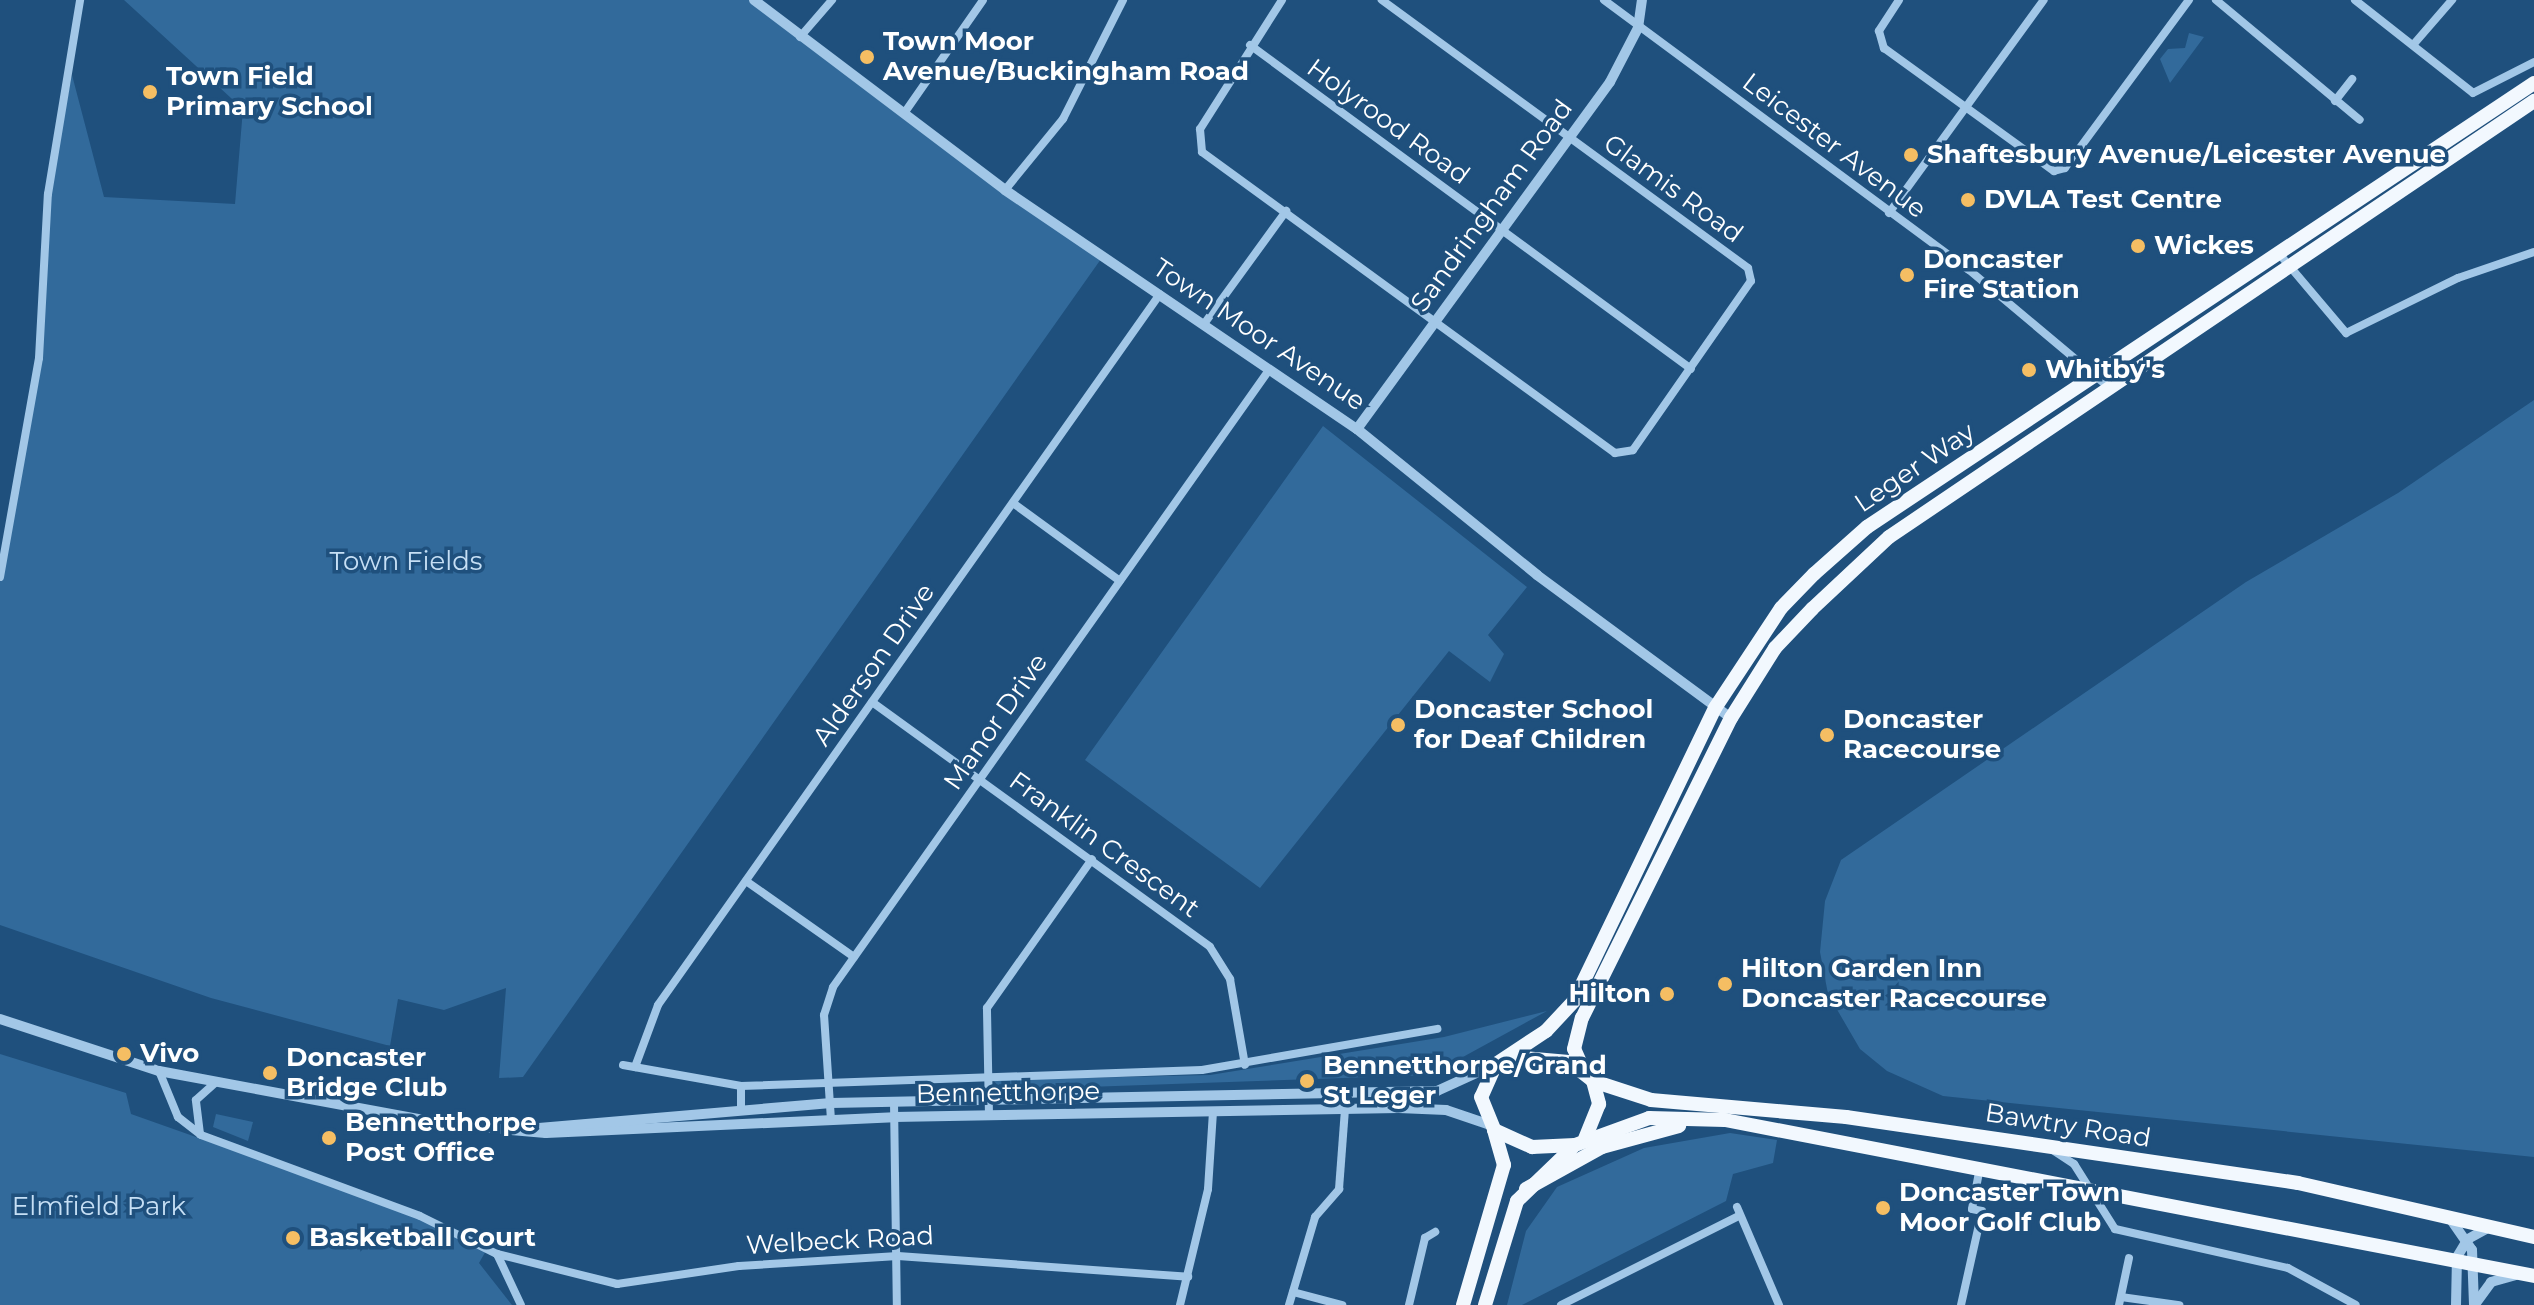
<!DOCTYPE html>
<style>
body{margin:0}
#map{position:relative;width:2534px;height:1305px;overflow:hidden;background:#1f507d;font-family:Montserrat,sans-serif}
div>[style]{position:absolute}
.green>*{inset:0;background:#326a9b}
.minor>*{height:8px;margin:-4px;padding:0 4px;transform-origin:4px;border-radius:4px;background:#a2c7e7}
.tertiary>*{height:10px;margin:-5px;padding:0 5px;transform-origin:5px;border-radius:5px;background:#a2c7e7}
.trunk>*{height:14px;margin:-7px;padding:0 7px;transform-origin:7px;border-radius:7px;background:#f2f8fe}
.dots>*{width:22px;height:22px;translate:-50% -50%;box-sizing:border-box;border:4px solid #1f507d;border-radius:50%}
span{translate:-50% -50%;white-space:nowrap;text-align:center;line-height:1.15;-webkit-text-stroke:7px #1f507d;paint-order:stroke}
.poi-label{font-size:26px;color:#fff;font-weight:700}
.left{translate:0 -50%;text-align:left}
.right{translate:-100% -50%;text-align:right}
.street-label{font-size:26px;color:#fff}
.park-label{font-size:26px;color:#c6dff5}
</style>
<div id="map">
<div class="green">
<div style="clip-path:polygon(124px 0,754px 0,1101px 259px,523px 1077px,499px 1078px,506px 988px,444px 1010px,398px 999px,390px 1046px,211px 998px,0 925px,0 577px,39px 358px,48px 194px,72px 75px,104px 197px,235px 204px,243px 109px)"></div>
<div style="clip-path:polygon(2189px 33px,2204px 37px,2170px 83px,2160px 59px,2168px 49px,2185px 48px)"></div>
<div style="clip-path:polygon(2534px 400px,2534px 1157px,1943px 1096px,1887px 1071px,1860px 1049px,1828px 994px,1820px 952px,1825px 901px,1841px 860px,2246px 582px,2398px 493px)"></div>
<div style="clip-path:polygon(1323px 426px,1527px 587px,1488px 635px,1504px 654px,1490px 682px,1449px 651px,1260px 888px,1085px 760px)"></div>
<div style="clip-path:polygon(1547px 1011px,1430px 1075px,1002px 1090px,993px 1080px,1210px 1075px,1444px 1037px)"></div>
<div style="clip-path:polygon(0 1054px,126px 1093px,131px 1114px,379px 1202px,487px 1249px,479px 1263px,512px 1305px,0 1305px)"></div>
<div style="clip-path:polygon(216px 1114px,253px 1122px,248px 1141px,213px 1127px)"></div>
<div style="clip-path:polygon(1730px 1133px,1777px 1140px,1773px 1163px,1733px 1174px,1726px 1201px,1522px 1305px,1507px 1305px,1526px 1231px,1557px 1187px,1644px 1148px)"></div>
</div>
<div class="minor">
<div style="left:1282px;top:0;width:153px;rotate:122.4deg"></div>
<div style="left:1200px;top:129px;width:23px;rotate:85deg"></div>
<div style="left:1202px;top:152px;width:511px;rotate:36.09deg"></div>
<div style="left:1615px;top:453px;width:18px;rotate:-9deg"></div>
<div style="left:1633px;top:450px;width:206px;rotate:-55.1deg"></div>
<div style="left:1751px;top:281px;width:13px;rotate:-103deg"></div>
<div style="left:1748px;top:268px;width:454px;rotate:-143.8deg"></div>
<div style="left:1604px;top:0;width:453px;rotate:36.5deg"></div>
<div style="left:1968px;top:269px;width:185px;rotate:40deg"></div>
<div style="left:1899px;top:0;width:37px;rotate:123deg"></div>
<div style="left:1879px;top:31px;width:18px;rotate:74deg"></div>
<div style="left:1884px;top:48px;width:210px;rotate:35.9deg"></div>
<div style="left:2054px;top:171px;width:11px;rotate:-15deg"></div>
<div style="left:2065px;top:168px;width:209px;rotate:-53.6deg"></div>
<div style="left:2216px;top:0;width:187px;rotate:39.8deg"></div>
<div style="left:2355px;top:0;width:150px;rotate:38.2deg"></div>
<div style="left:2473px;top:93px;width:68px;rotate:-26.9deg"></div>
<div style="left:800px;top:37px;width:49px;rotate:-49.1deg"></div>
<div style="left:1250px;top:45px;width:547px;rotate:36.3deg"></div>
<div style="left:2413px;top:45px;width:60px;rotate:-49.1deg"></div>
<div style="left:2335px;top:101px;width:28px;rotate:-52deg"></div>
<div style="left:905px;top:112px;width:136px;rotate:-55.1deg"></div>
<div style="left:1005px;top:190px;width:92px;rotate:-50.8deg"></div>
<div style="left:1063px;top:119px;width:133px;rotate:-63.2deg"></div>
<div style="left:1889px;top:213px;width:263px;rotate:-54deg"></div>
<div style="left:2281px;top:256px;width:101px;rotate:49.8deg"></div>
<div style="left:2346px;top:333px;width:125px;rotate:-26.2deg"></div>
<div style="left:2458px;top:278px;width:80px;rotate:-18.9deg"></div>
<div style="left:1204px;top:324px;width:140px;rotate:-54deg"></div>
<div style="left:1013px;top:503px;width:132px;rotate:36.1deg"></div>
<div style="left:0;top:577px;width:222px;rotate:-79.9deg"></div>
<div style="left:39px;top:358px;width:164px;rotate:-86.9deg"></div>
<div style="left:48px;top:194px;width:197px;rotate:-80.6deg"></div>
<div style="left:872px;top:702px;width:417px;rotate:35.9deg"></div>
<div style="left:1210px;top:947px;width:38px;rotate:58deg"></div>
<div style="left:1230px;top:979px;width:87px;rotate:80.1deg"></div>
<div style="left:746px;top:881px;width:132px;rotate:35.1deg"></div>
<div style="left:623px;top:1065px;width:120px;rotate:10.1deg"></div>
<div style="left:741px;top:1086px;width:461px;rotate:-2deg"></div>
<div style="left:1202px;top:1070px;width:239px;rotate:-9.9deg"></div>
<div style="left:635px;top:1067px;width:66px;rotate:-69.6deg"></div>
<div style="left:658px;top:1005px;width:870px;rotate:-54.78deg"></div>
<div style="left:159px;top:1071px;width:50px;rotate:67.6deg"></div>
<div style="left:178px;top:1117px;width:29px;rotate:38deg"></div>
<div style="left:201px;top:1135px;width:233px;rotate:20.3deg"></div>
<div style="left:420px;top:1216px;width:86px;rotate:26.3deg"></div>
<div style="left:497px;top:1254px;width:56px;rotate:64.8deg"></div>
<div style="left:741px;top:1086px;width:22px;rotate:90deg"></div>
<div style="left:894px;top:1102px;width:203px;rotate:89.2deg"></div>
<div style="left:989px;top:1115px;width:107px;rotate:-91.1deg"></div>
<div style="left:987px;top:1008px;width:182px;rotate:-54.8deg"></div>
<div style="left:831px;top:1120px;width:105px;rotate:-93.8deg"></div>
<div style="left:824px;top:1015px;width:29px;rotate:-72deg"></div>
<div style="left:833px;top:987px;width:756px;rotate:-54.75deg"></div>
<div style="left:200px;top:1134px;width:34px;rotate:-97deg"></div>
<div style="left:196px;top:1100px;width:27px;rotate:-42deg"></div>
<div style="left:2054px;top:1151px;width:24px;rotate:33deg"></div>
<div style="left:2074px;top:1164px;width:77px;rotate:57.8deg"></div>
<div style="left:2115px;top:1229px;width:177px;rotate:12.7deg"></div>
<div style="left:2288px;top:1268px;width:77px;rotate:28.6deg"></div>
<div style="left:1737px;top:1207px;width:107px;rotate:66.8deg"></div>
<div style="left:497px;top:1254px;width:124px;rotate:14deg"></div>
<div style="left:617px;top:1284px;width:123px;rotate:-8.4deg"></div>
<div style="left:739px;top:1266px;width:159px;rotate:-3.6deg"></div>
<div style="left:898px;top:1256px;width:291px;rotate:4.1deg"></div>
<div style="left:1293px;top:1292px;width:51px;rotate:14.9deg"></div>
<div style="left:2121px;top:1297px;width:59px;rotate:7.9deg"></div>
<div style="left:1180px;top:1305px;width:119px;rotate:-76.4deg"></div>
<div style="left:1208px;top:1189px;width:78px;rotate:-86.3deg"></div>
<div style="left:1289px;top:1305px;width:92px;rotate:-73.5deg"></div>
<div style="left:1315px;top:1217px;width:37px;rotate:-49deg"></div>
<div style="left:1339px;top:1189px;width:80px;rotate:-85.7deg"></div>
<div style="left:1409px;top:1305px;width:69px;rotate:-76.6deg"></div>
<div style="left:1425px;top:1238px;width:12px;rotate:-31deg"></div>
<div style="left:1561px;top:1305px;width:199px;rotate:-26.6deg"></div>
<div style="left:1961px;top:1305px;width:96px;rotate:-77.4deg"></div>
<div style="left:1982px;top:1211px;width:10px;rotate:-169deg"></div>
<div style="left:1972px;top:1209px;width:43px;rotate:-79.2deg"></div>
<div style="left:2119px;top:1305px;width:48px;rotate:-78deg"></div>
</div>
<div class="tertiary">
<div style="left:754px;top:0;width:315px;rotate:37.1deg"></div>
<div style="left:1005px;top:190px;width:425px;rotate:34.2deg"></div>
<div style="left:1357px;top:429px;width:232px;rotate:39deg"></div>
<div style="left:1537px;top:575px;width:241px;rotate:36.4deg"></div>
<div style="left:1357px;top:429px;width:429px;rotate:-53.9deg"></div>
<div style="left:1610px;top:82px;width:61px;rotate:-62.6deg"></div>
<div style="left:1638px;top:28px;width:28px;rotate:-82deg"></div>
<div style="left:0;top:1019px;width:167px;rotate:18.1deg"></div>
<div style="left:159px;top:1071px;width:291px;rotate:10.5deg"></div>
<div style="left:445px;top:1124px;width:101px;rotate:5.1deg"></div>
<div style="left:546px;top:1133px;width:348px;rotate:-2.6deg"></div>
<div style="left:894px;top:1117px;width:505px;rotate:-1.02deg"></div>
<div style="left:1399px;top:1108px;width:47px;rotate:2.4deg"></div>
<div style="left:1446px;top:1110px;width:46px;rotate:18.8deg"></div>
<div style="left:539px;top:1128px;width:293px;rotate:-4.9deg"></div>
<div style="left:831px;top:1103px;width:606px;rotate:-1.13deg"></div>
<div style="left:1437px;top:1091px;width:65px;rotate:-24.6deg"></div>
<div style="left:2449px;top:1217px;width:40px;rotate:55.1deg"></div>
<div style="left:2472px;top:1250px;width:55px;rotate:87.9deg"></div>
<div style="left:2476px;top:1303px;width:26px;rotate:-54deg"></div>
<div style="left:2491px;top:1282px;width:26px;rotate:-16deg"></div>
<div style="left:2456px;top:1305px;width:48px;rotate:-88.8deg"></div>
<div style="left:2457px;top:1257px;width:21px;rotate:-59deg"></div>
<div style="left:2468px;top:1239px;width:25px;rotate:-29deg"></div>
</div>
<div class="trunk">
<div style="left:2534px;top:83px;width:801px;rotate:146.35deg"></div>
<div style="left:1867px;top:527px;width:71px;rotate:138.4deg"></div>
<div style="left:1814px;top:574px;width:47px;rotate:134.1deg"></div>
<div style="left:1781px;top:608px;width:120px;rotate:123.4deg"></div>
<div style="left:1715px;top:708px;width:325px;rotate:115.7deg"></div>
<div style="left:1574px;top:1001px;width:41px;rotate:133deg"></div>
<div style="left:1546px;top:1031px;width:60px;rotate:146.6deg"></div>
<div style="left:1496px;top:1064px;width:36px;rotate:114deg"></div>
<div style="left:1481px;top:1097px;width:35px;rotate:68deg"></div>
<div style="left:1494px;top:1130px;width:42px;rotate:24.1deg"></div>
<div style="left:1532px;top:1147px;width:43px;rotate:-2.7deg"></div>
<div style="left:1575px;top:1145px;width:79px;rotate:-20deg"></div>
<div style="left:1649px;top:1118px;width:76px;rotate:1.5deg"></div>
<div style="left:1725px;top:1120px;width:824px;rotate:10.91deg"></div>
<div style="left:1511px;top:1057px;width:58px;rotate:4.9deg"></div>
<div style="left:1569px;top:1062px;width:31px;rotate:38deg"></div>
<div style="left:1593px;top:1081px;width:24px;rotate:75deg"></div>
<div style="left:1599px;top:1104px;width:37px;rotate:112deg"></div>
<div style="left:1584px;top:1071px;width:24px;rotate:-114deg"></div>
<div style="left:1574px;top:1049px;width:32px;rotate:-76deg"></div>
<div style="left:1582px;top:1018px;width:335px;rotate:-63.6deg"></div>
<div style="left:1731px;top:718px;width:83px;rotate:-57.8deg"></div>
<div style="left:1775px;top:648px;width:54px;rotate:-46.5deg"></div>
<div style="left:1812px;top:609px;width:105px;rotate:-43.1deg"></div>
<div style="left:1889px;top:537px;width:779px;rotate:-34.06deg"></div>
<div style="left:1593px;top:1081px;width:61px;rotate:18.1deg"></div>
<div style="left:1651px;top:1100px;width:196px;rotate:5deg"></div>
<div style="left:1846px;top:1117px;width:457px;rotate:8.3deg"></div>
<div style="left:2298px;top:1183px;width:242px;rotate:12.9deg"></div>
<div style="left:1526px;top:1189px;width:87px;rotate:-28.9deg"></div>
<div style="left:1602px;top:1147px;width:80px;rotate:-15.3deg"></div>
<div style="left:1463px;top:1305px;width:146px;rotate:-73.7deg"></div>
<div style="left:1504px;top:1165px;width:36px;rotate:-106deg"></div>
<div style="left:1485px;top:1305px;width:109px;rotate:-72.9deg"></div>
<div style="left:1517px;top:1201px;width:76px;rotate:-43.9deg"></div>
</div>
<div class="dots">
<div style="left:867px;top:57px;background:#f5be63"></div>
<div style="left:150px;top:92px;background:#f5be63"></div>
<div style="left:1911px;top:155px;background:#f5be63"></div>
<div style="left:1968px;top:200px;background:#f5be63"></div>
<div style="left:2138px;top:246px;background:#f5be63"></div>
<div style="left:1907px;top:275px;background:#f5be63"></div>
<div style="left:2029px;top:370px;background:#f5be63"></div>
<div style="left:1398px;top:725px;background:#f5be63"></div>
<div style="left:1827px;top:735px;background:#f5be63"></div>
<div style="left:1725px;top:984px;background:#f5be63"></div>
<div style="left:1667px;top:994px;background:#f5be63"></div>
<div style="left:124px;top:1054px;background:#f5be63"></div>
<div style="left:270px;top:1073px;background:#f5be63"></div>
<div style="left:1307px;top:1081px;background:#f5be63"></div>
<div style="left:329px;top:1138px;background:#f5be63"></div>
<div style="left:1883px;top:1208px;background:#f5be63"></div>
<div style="left:293px;top:1238px;background:#f5be63"></div>
</div>
<div class="poi-label">
<span class="left" style="left:883px;top:57px">Town Moor<br>Avenue/Buckingham Road</span>
<span class="left" style="left:166px;top:92px">Town Field<br>Primary School</span>
<span class="left" style="left:1927px;top:155px">Shaftesbury Avenue/Leicester Avenue</span>
<span class="left" style="left:1984px;top:200px">DVLA Test Centre</span>
<span class="left" style="left:2154px;top:246px">Wickes</span>
<span class="left" style="left:1923px;top:275px">Doncaster<br>Fire Station</span>
<span class="left" style="left:2045px;top:370px">Whitby's</span>
<span class="left" style="left:1414px;top:725px">Doncaster School<br>for Deaf Children</span>
<span class="left" style="left:1843px;top:735px">Doncaster<br>Racecourse</span>
<span class="left" style="left:1741px;top:984px">Hilton Garden Inn<br>Doncaster Racecourse</span>
<span class="right" style="left:1651px;top:994px">Hilton</span>
<span class="left" style="left:140px;top:1054px">Vivo</span>
<span class="left" style="left:286px;top:1073px">Doncaster<br>Bridge Club</span>
<span class="left" style="left:1323px;top:1081px">Bennetthorpe/Grand<br>St Leger</span>
<span class="left" style="left:345px;top:1138px">Bennetthorpe<br>Post Office</span>
<span class="left" style="left:1899px;top:1208px">Doncaster Town<br>Moor Golf Club</span>
<span class="left" style="left:309px;top:1238px">Basketball Court</span>
</div>
<div class="street-label">
<span style="left:1388px;top:122px;rotate:36deg">Holyrood Road</span>
<span style="left:1834px;top:146px;rotate:37deg">Leicester Avenue</span>
<span style="left:1673px;top:189px;rotate:36deg">Glamis Road</span>
<span style="left:1492px;top:206px;rotate:-54deg">Sandringham Road</span>
<span style="left:1259px;top:335px;rotate:34deg">Town Moor Avenue</span>
<span style="left:1915px;top:468px;rotate:-34deg">Leger Way</span>
<span style="left:874px;top:665px;rotate:-55deg">Alderson Drive</span>
<span style="left:996px;top:722px;rotate:-55deg">Manor Drive</span>
<span style="left:1104px;top:845px;rotate:36deg">Franklin Crescent</span>
<span style="left:1008px;top:1093px;rotate:-1deg">Bennetthorpe</span>
<span style="left:2068px;top:1126px;rotate:9deg">Bawtry Road</span>
<span style="left:840px;top:1241px;rotate:-3deg">Welbeck Road</span>
</div>
<div class="park-label">
<span style="left:406px;top:562px">Town Fields</span>
<span style="left:99px;top:1207px">Elmfield Park</span>
</div>
</div>
